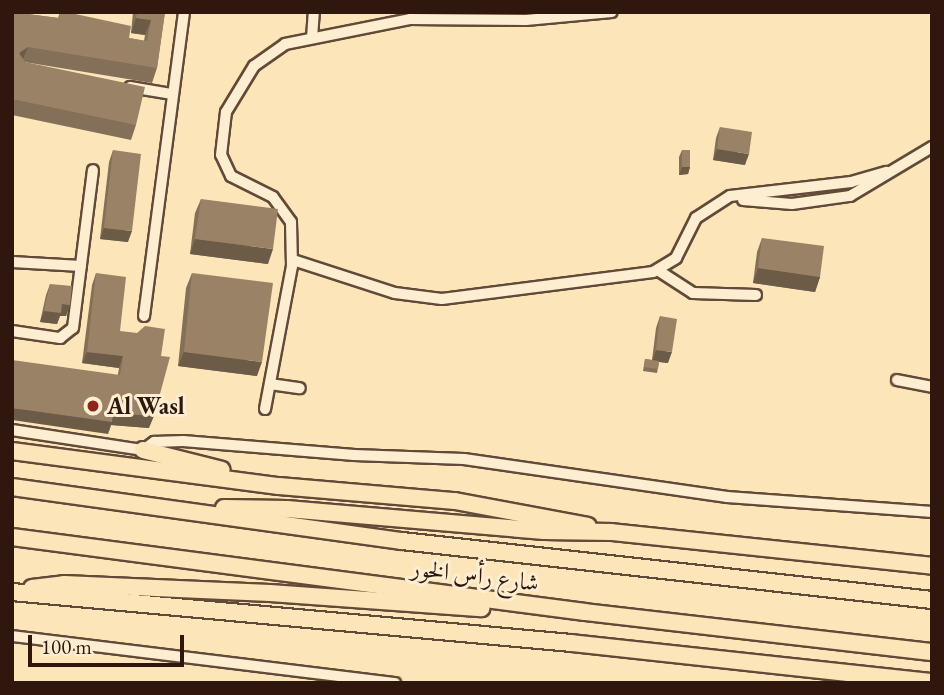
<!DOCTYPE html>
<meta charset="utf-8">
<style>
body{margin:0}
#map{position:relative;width:944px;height:695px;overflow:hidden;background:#fce5b8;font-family:"EB Garamond",Amiri,serif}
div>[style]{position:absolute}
.roads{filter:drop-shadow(2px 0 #624a38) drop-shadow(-2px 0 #624a38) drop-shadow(0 2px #624a38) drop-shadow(0 -2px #624a38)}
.minor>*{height:10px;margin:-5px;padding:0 5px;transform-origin:5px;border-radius:5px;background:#fdeed1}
.highway>*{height:16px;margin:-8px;padding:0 8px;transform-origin:8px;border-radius:8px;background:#fce5b8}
.wall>*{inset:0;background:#847058}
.shaded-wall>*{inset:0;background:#6c5b47}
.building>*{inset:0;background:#9a8266}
.dots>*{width:19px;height:19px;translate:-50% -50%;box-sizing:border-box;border:4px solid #fdeed1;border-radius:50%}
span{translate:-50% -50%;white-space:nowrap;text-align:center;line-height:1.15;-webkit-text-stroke:6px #fdeed1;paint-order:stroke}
.poi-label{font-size:24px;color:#2f170d;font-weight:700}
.left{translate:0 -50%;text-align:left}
.street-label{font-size:24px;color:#2f170d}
.frame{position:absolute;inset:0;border:14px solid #2f170d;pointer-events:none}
.scale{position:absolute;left:28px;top:635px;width:156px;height:32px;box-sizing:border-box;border:4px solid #2f170d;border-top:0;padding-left:9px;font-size:21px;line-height:24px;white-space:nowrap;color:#2f170d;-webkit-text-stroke:5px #fdeed1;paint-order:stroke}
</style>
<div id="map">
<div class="roads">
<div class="minor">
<div style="left:312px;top:38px;width:26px;rotate:-86deg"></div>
<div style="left:130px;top:87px;width:43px;rotate:9.5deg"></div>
<div style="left:743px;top:200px;width:49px;rotate:4.7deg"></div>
<div style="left:792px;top:204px;width:59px;rotate:-7.9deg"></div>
<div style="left:850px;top:196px;width:96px;rotate:-30.9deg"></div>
<div style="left:293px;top:260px;width:107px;rotate:17.9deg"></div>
<div style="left:395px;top:293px;width:47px;rotate:7.3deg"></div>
<div style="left:442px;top:299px;width:213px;rotate:-7.3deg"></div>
<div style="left:653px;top:272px;width:27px;rotate:-31deg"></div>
<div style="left:676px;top:258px;width:45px;rotate:-63.4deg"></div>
<div style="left:696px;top:218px;width:40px;rotate:-32.9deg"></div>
<div style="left:730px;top:196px;width:122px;rotate:-6.6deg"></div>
<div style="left:851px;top:182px;width:37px;rotate:-16deg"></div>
<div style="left:12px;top:262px;width:69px;rotate:3.3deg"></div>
<div style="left:659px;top:271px;width:40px;rotate:32.9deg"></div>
<div style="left:693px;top:293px;width:63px;rotate:1.8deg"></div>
<div style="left:144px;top:316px;width:307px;rotate:-82.5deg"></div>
<div style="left:12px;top:331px;width:49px;rotate:8.3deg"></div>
<div style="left:60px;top:338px;width:16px;rotate:-38deg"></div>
<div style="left:73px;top:328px;width:159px;rotate:-82.8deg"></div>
<div style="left:897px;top:380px;width:36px;rotate:11deg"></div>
<div style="left:270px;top:384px;width:30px;rotate:8deg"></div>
<div style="left:265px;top:409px;width:146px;rotate:-79.3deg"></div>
<div style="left:292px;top:266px;width:44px;rotate:-91.3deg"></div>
<div style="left:291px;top:222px;width:31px;rotate:-126deg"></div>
<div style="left:273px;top:197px;width:47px;rotate:-153.4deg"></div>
<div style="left:231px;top:176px;width:23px;rotate:-115deg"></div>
<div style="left:221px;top:155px;width:43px;rotate:-83.4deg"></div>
<div style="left:226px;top:112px;width:54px;rotate:-58.7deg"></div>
<div style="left:254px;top:66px;width:38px;rotate:-35deg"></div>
<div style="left:285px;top:44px;width:127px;rotate:-11.3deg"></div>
<div style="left:410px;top:19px;width:116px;rotate:0.5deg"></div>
<div style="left:526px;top:20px;width:86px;rotate:-5.3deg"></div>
<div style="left:12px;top:430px;width:133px;rotate:8.7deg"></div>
<div style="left:143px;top:450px;width:14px;rotate:-36deg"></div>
<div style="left:154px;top:442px;width:29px;rotate:-2deg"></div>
<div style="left:183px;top:441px;width:172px;rotate:4.7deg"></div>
<div style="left:354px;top:455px;width:110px;rotate:2.1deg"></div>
<div style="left:464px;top:459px;width:266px;rotate:8.2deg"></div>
<div style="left:727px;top:497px;width:206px;rotate:4.2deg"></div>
<div style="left:12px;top:636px;width:386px;rotate:7deg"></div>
</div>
<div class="highway">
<div style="left:143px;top:450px;width:81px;rotate:14.2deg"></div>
<div style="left:12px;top:451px;width:269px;rotate:7.5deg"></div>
<div style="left:279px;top:486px;width:177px;rotate:4.9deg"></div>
<div style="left:455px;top:501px;width:135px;rotate:10.6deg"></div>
<div style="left:12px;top:487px;width:394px;rotate:7.9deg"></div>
<div style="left:402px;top:541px;width:533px;rotate:6.35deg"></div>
<div style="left:224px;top:508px;width:63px;rotate:0.9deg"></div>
<div style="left:287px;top:509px;width:258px;rotate:4.9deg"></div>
<div style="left:544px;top:531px;width:67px;rotate:0.9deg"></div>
<div style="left:611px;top:532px;width:323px;rotate:6deg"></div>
<div style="left:12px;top:537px;width:578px;rotate:7.46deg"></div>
<div style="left:585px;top:612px;width:349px;rotate:6.6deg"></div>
<div style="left:32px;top:588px;width:32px;rotate:-7deg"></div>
<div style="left:64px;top:584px;width:206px;rotate:2.5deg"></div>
<div style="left:270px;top:593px;width:212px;rotate:4.1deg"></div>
<div style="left:12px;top:592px;width:561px;rotate:5.21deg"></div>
<div style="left:571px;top:643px;width:363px;rotate:6.2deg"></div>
</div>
</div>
<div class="wall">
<div style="clip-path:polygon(12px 12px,58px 18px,60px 12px,129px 38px,144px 41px,145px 35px,131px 33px,133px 12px,165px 12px,157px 68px,152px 83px,24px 62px,136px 125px,131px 140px,12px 115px)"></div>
<div style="clip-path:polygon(720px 127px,745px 165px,713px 160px,716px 138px)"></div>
<div style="clip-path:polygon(113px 150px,128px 242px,100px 239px,109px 162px)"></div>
<div style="clip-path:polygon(682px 150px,690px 167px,688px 174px,679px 175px,679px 157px)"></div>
<div style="clip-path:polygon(201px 199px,268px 264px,190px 254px,195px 213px)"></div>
<div style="clip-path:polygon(762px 238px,820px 277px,815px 292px,753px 283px,757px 252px)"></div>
<div style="clip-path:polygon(96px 273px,120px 331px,149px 428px,111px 425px,108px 434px,119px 368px,82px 363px,92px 285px)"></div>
<div style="clip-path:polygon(192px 273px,257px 376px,178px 366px,186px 288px)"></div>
<div style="clip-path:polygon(50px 284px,70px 305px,66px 316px,60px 316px,57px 324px,40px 322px,46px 295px)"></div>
<div style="clip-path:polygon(660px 316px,668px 363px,659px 362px,657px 373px,643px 371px,645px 359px,652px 360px,656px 328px)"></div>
</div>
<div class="shaded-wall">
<div style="clip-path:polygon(136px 18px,151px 20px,145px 35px,131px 33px)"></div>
<div style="clip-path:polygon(28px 47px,22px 61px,19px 53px)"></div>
<div style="clip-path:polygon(717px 149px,749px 154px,745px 165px,713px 160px)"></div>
<div style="clip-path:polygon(682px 167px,690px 167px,688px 174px,679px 175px)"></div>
<div style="clip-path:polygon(104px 228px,132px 231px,128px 242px,100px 239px)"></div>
<div style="clip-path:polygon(195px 239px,273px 249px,268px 264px,190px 254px)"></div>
<div style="clip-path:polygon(758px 268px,820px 277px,815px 292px,753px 283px)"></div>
<div style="clip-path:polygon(62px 304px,70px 305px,66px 316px,60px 316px,57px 324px,40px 322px,44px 311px)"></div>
<div style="clip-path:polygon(656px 350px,672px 352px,668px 363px,652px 361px)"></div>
<div style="clip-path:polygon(87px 352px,123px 356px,119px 368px,82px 363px)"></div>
<div style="clip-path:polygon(184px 352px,262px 362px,257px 376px,178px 366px)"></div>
<div style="clip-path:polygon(12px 408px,113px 413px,154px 416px,149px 428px,111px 425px,108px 434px,12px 420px)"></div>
</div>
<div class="building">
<div style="clip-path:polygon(12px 12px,59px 18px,60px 12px,66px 12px,131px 26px,129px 38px,147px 41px,151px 20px,136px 18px,137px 12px,165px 12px,157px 68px,28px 47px,19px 53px,25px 62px,145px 87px,136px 125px,12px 99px)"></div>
<div style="clip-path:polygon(720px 127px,752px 132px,749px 154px,717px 149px)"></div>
<div style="clip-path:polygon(113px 150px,141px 154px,132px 231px,104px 228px)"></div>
<div style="clip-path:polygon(682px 150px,690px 150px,690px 167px,682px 167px)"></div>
<div style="clip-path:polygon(201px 199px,278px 209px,273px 249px,195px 239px)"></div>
<div style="clip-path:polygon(762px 238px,824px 246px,820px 277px,758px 268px)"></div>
<div style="clip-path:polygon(96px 273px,126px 277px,120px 331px,137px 333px,145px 326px,165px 329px,161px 356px,170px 357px,154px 416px,113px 413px,112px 422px,12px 408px,12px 360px,120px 375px,123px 356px,87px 352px)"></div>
<div style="clip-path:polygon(192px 273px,273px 283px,262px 362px,184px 352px)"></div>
<div style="clip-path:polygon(50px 284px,72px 286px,70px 305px,62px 304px,61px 313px,44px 311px)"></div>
<div style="clip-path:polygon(660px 316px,677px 319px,672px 352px,656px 350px)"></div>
<div style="clip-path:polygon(645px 359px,659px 361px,658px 369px,644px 367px)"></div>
</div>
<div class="dots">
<div style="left:93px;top:406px;background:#8f2418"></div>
</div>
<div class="poi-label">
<span class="left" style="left:107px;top:406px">Al Wasl</span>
</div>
<div class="street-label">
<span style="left:475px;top:575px;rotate:7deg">شارع رأس الخور</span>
</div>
<div class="frame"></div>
<div class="scale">100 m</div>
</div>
